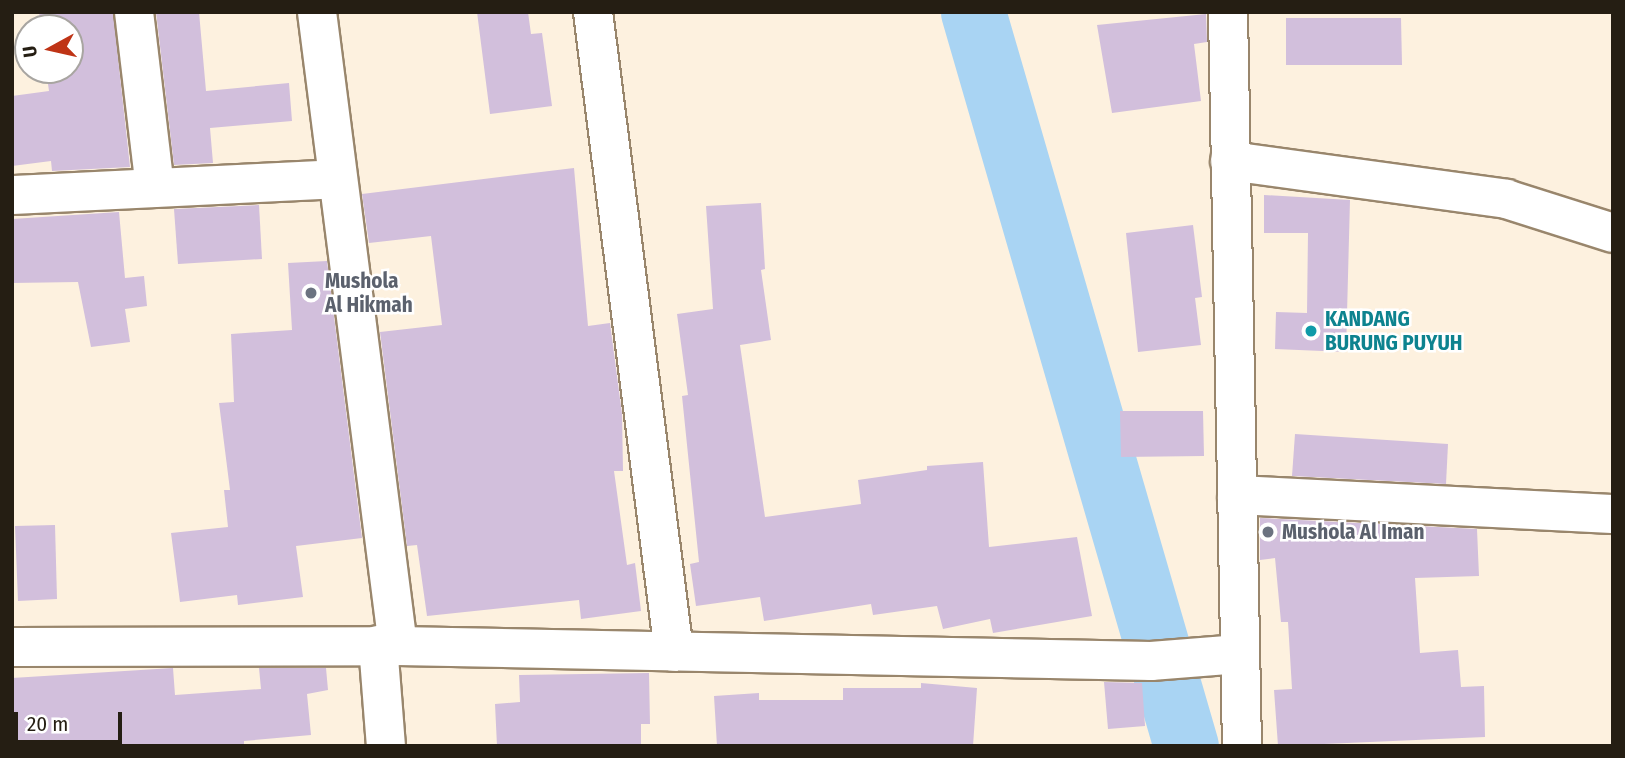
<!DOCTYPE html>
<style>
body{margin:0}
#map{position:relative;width:1625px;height:758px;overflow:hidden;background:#fdf1df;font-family:"Fira Sans Condensed",sans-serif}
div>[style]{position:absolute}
.river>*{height:65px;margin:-32.5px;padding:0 32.5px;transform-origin:32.5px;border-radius:32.5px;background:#a9d4f3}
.building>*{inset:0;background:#d2bfdc}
.roads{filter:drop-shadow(2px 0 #99866c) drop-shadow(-2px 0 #99866c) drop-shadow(0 2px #99866c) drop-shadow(0 -2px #99866c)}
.minor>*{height:38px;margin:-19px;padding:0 19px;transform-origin:19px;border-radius:19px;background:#fff}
.dots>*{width:19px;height:19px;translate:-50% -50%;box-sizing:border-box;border:4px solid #fff;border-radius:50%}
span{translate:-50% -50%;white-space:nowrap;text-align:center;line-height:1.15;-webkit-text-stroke:5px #fff;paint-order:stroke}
.worship-label{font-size:21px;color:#5b616d;font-weight:700}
.left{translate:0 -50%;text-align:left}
.culture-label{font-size:21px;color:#0d838f;font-weight:700}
.frame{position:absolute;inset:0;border:14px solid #251e13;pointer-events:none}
.north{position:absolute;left:14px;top:14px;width:70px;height:70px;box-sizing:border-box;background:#fff;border:2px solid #a8a5a1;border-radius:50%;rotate:262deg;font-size:19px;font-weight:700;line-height:28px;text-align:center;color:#251e13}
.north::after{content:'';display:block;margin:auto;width:24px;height:32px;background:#bf3416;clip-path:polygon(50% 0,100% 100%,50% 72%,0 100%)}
.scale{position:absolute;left:14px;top:712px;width:108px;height:32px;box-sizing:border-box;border:4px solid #251e13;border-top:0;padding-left:9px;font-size:21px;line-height:24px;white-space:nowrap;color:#251e13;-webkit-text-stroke:5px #fff;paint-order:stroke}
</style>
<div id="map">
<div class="river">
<div style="left:973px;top:12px;width:764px;rotate:73.82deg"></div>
</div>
<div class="building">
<div style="clip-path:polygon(39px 12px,113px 12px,130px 167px,52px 171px,51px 161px,12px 166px,12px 96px,49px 91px,46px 70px,70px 70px,70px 28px,41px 28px)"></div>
<div style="clip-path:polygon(156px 12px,199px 12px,206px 91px,289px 83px,292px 121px,210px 128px,213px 163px,174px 165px)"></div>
<div style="clip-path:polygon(477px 12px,528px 12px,531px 34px,542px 33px,552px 106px,490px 114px)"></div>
<div style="clip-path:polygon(1206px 14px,1207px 42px,1194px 44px,1201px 101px,1112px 113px,1097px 25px)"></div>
<div style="clip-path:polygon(1286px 18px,1401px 18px,1402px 65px,1286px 65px)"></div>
<div style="clip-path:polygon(574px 168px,588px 326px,610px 323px,622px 414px,623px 471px,614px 471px,627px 565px,635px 563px,641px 611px,581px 619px,579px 600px,427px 616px,417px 545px,407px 546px,380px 332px,442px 325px,431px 236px,369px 243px,362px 194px)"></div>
<div style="clip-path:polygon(1264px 195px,1350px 200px,1346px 352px,1275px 349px,1276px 312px,1307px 313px,1308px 233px,1264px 233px)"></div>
<div style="clip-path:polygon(761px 203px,765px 269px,761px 270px,771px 340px,740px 345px,765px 517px,861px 504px,858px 480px,927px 470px,927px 466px,983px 462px,989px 547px,1077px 537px,1092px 616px,993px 633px,990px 619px,943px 629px,937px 606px,873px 615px,871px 604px,764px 621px,760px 597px,696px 606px,690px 564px,699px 562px,682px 396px,688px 395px,677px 314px,713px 309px,706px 206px)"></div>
<div style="clip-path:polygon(259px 205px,262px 259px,178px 264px,174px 209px)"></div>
<div style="clip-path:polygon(119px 212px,125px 278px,144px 276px,147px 306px,125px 309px,130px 342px,91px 347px,78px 282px,12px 283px,12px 219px)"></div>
<div style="clip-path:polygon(1193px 225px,1202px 297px,1195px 298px,1201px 345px,1138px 352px,1126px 233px)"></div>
<div style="clip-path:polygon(327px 261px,362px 538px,296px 546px,303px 597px,238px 605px,237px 595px,180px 602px,171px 533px,228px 527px,224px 490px,230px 490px,219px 403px,234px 402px,231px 334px,292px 330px,288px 263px)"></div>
<div style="clip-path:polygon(1120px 411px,1203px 411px,1204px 456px,1121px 457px)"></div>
<div style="clip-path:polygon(1295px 434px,1448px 444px,1446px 484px,1292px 476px)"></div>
<div style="clip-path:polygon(1260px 518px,1477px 529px,1479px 576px,1415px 578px,1420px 653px,1458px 650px,1461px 687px,1484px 686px,1485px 737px,1278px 746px,1274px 690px,1292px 689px,1288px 622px,1281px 622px,1275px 558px,1260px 560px)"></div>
<div style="clip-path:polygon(55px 525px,57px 599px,18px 601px,15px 526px)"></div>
<div style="clip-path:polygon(173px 668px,175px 695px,261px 689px,259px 668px,326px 668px,328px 690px,307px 694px,311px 735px,244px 741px,244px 746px,14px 746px,12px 678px)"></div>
<div style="clip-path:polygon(649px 673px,650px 724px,641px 724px,641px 746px,497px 746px,495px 704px,520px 702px,519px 675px)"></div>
<div style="clip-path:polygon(1104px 682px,1142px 683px,1145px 726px,1108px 729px)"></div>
<div style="clip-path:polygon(921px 683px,977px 688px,973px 746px,717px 746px,714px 696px,759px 693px,759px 700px,843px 700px,843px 688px,921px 688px)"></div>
</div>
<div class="roads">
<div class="minor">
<div style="left:134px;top:12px;width:177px;rotate:83.2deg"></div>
<div style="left:317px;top:12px;width:639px;rotate:82.72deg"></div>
<div style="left:593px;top:12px;width:645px;rotate:82.79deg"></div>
<div style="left:1228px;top:12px;width:734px;rotate:88.91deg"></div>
<div style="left:1230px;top:161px;width:279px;rotate:7.8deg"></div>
<div style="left:1506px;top:199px;width:112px;rotate:17.6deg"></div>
<div style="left:12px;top:195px;width:325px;rotate:-2.8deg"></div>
<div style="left:1237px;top:495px;width:376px;rotate:2.9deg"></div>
<div style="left:378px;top:645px;width:101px;rotate:85.5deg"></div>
<div style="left:12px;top:647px;width:386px;rotate:-0.1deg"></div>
<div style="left:398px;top:646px;width:753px;rotate:1.14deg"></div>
<div style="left:1151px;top:661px;width:89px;rotate:-4.5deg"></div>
</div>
</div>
<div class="dots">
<div style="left:311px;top:293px;background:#6b7280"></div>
<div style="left:1311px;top:331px;background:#0f9aa8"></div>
<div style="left:1268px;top:532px;background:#6b7280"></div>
</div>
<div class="worship-label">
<span class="left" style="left:325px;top:293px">Mushola<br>Al Hikmah</span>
<span class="left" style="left:1282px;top:532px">Mushola Al Iman</span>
</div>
<div class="culture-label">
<span class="left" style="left:1325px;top:331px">KANDANG<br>BURUNG PUYUH</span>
</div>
<div class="frame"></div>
<div class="north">U</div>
<div class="scale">20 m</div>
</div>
